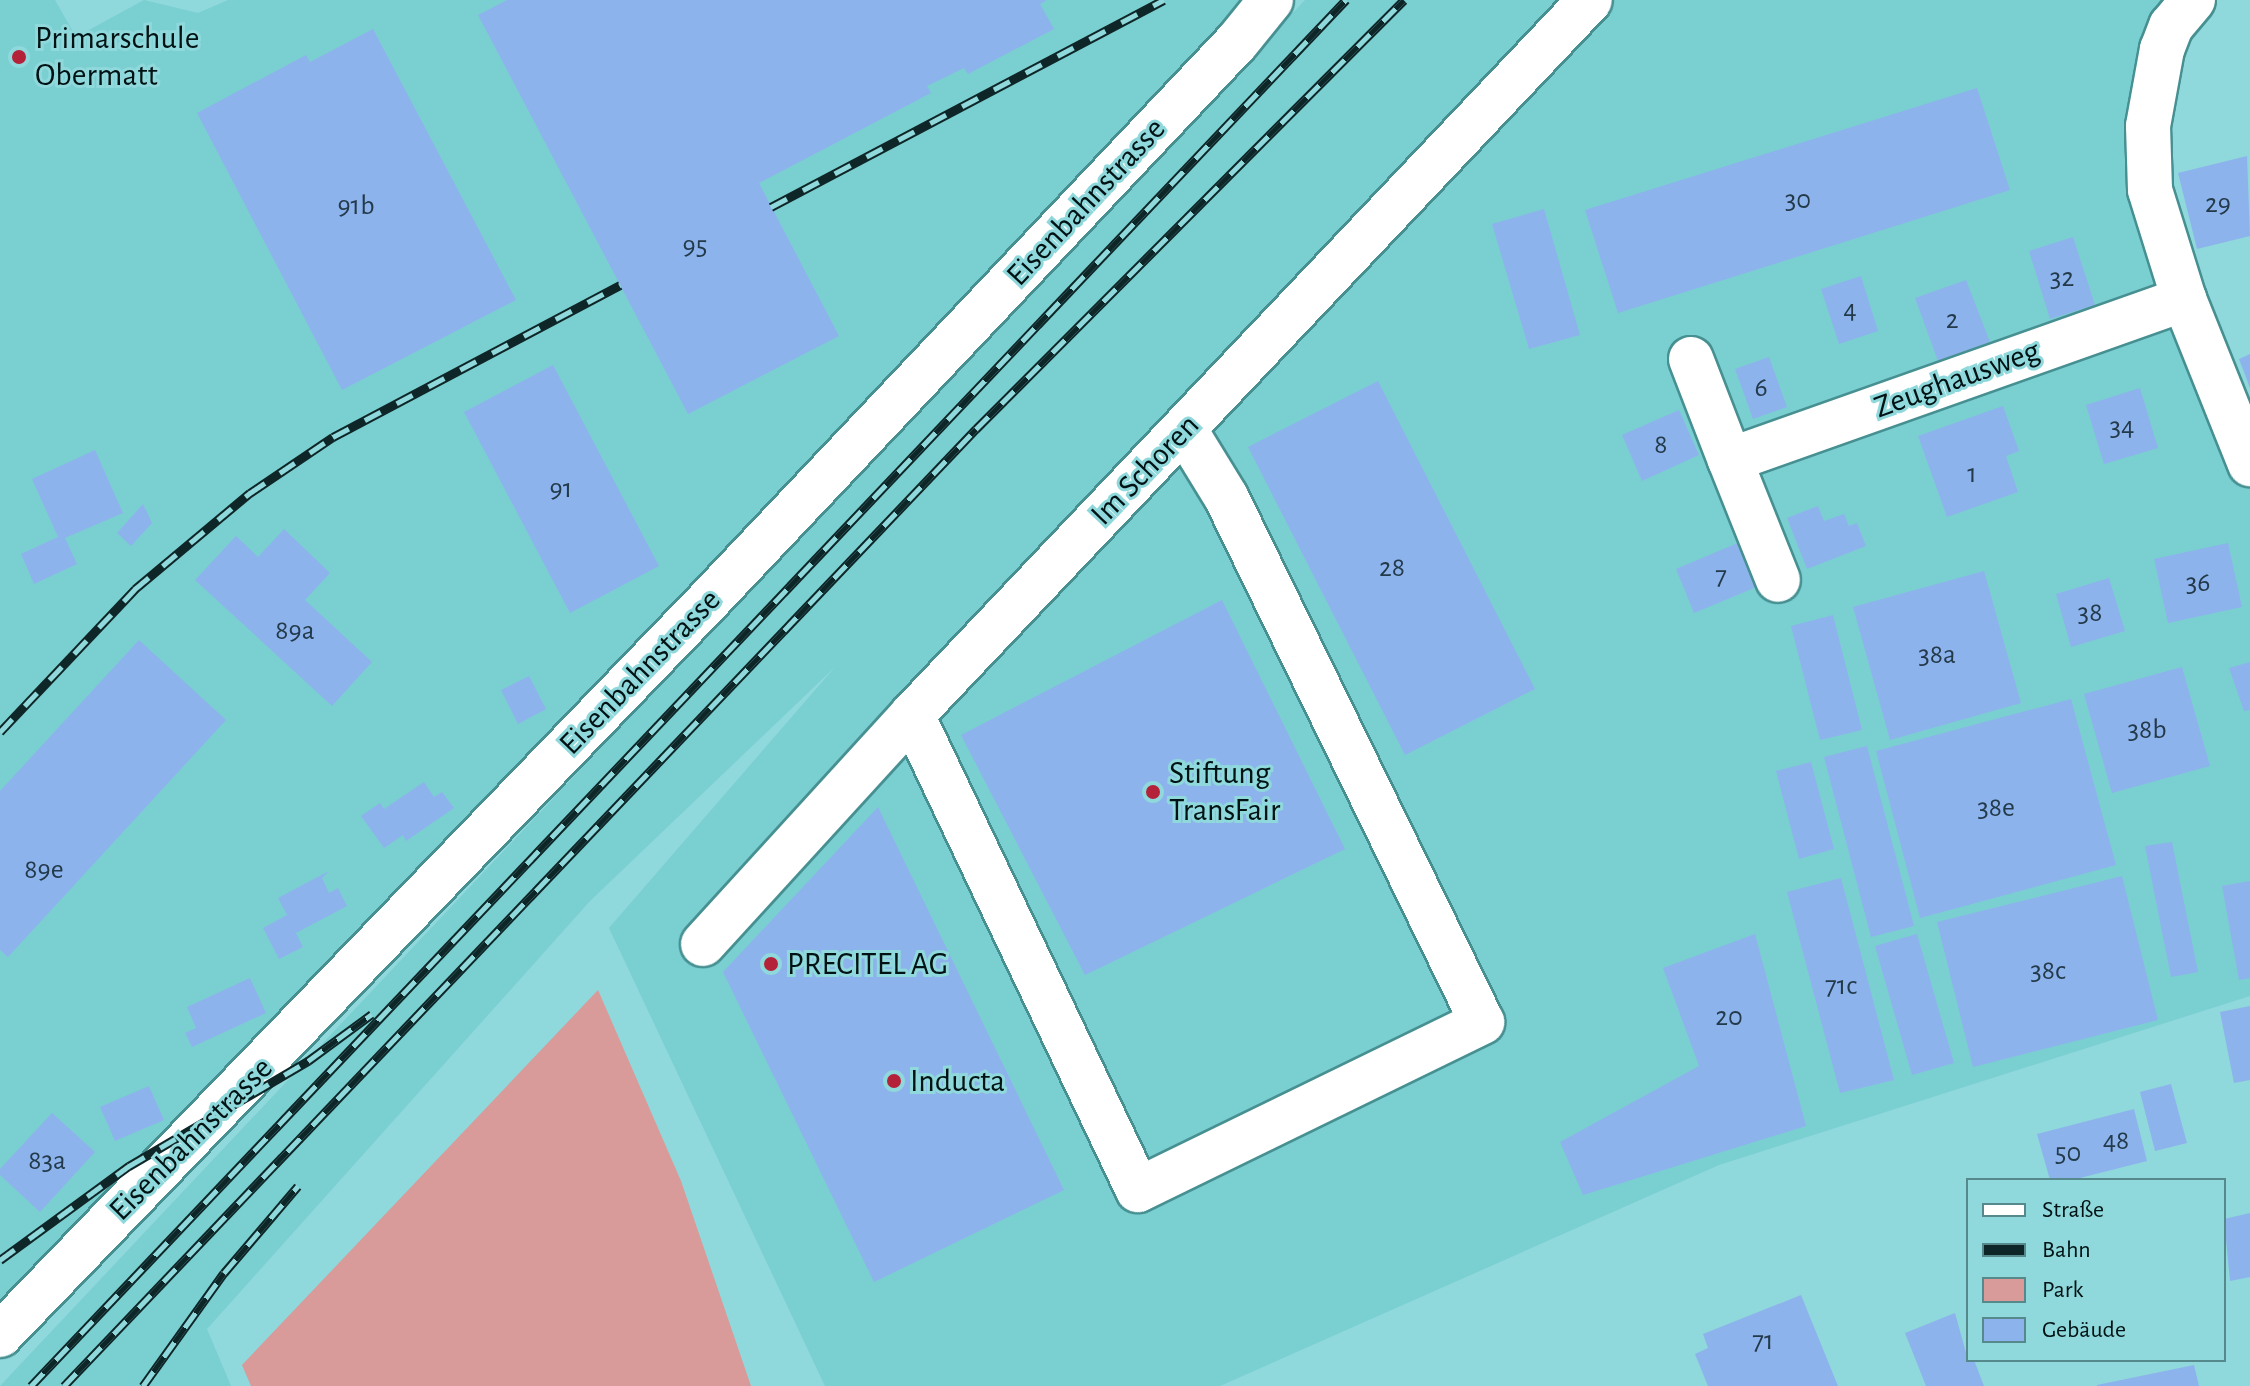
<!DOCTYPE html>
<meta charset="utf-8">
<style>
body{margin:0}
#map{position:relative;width:2250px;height:1386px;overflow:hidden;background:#8fd8db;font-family:"Alegreya Sans",sans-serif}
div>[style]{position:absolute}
.built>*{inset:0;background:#7acfd1}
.green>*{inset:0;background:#d99a9a}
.building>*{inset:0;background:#8db3ed}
.roads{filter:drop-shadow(2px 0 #479092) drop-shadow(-2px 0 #479092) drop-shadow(0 2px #479092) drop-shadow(0 -2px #479092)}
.minor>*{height:44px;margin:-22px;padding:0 22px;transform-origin:22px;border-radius:22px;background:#fff}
.rail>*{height:9px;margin-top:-4.5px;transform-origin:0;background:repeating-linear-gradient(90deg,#8fd8db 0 18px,#0e2627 0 36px);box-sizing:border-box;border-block:2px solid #0e2627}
.dots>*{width:22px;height:22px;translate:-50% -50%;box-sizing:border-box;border:4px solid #8fd8db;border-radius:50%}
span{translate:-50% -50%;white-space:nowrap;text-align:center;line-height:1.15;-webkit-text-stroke:6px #8fd8db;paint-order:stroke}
.number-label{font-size:28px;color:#233a4a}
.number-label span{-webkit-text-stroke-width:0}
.poi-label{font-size:32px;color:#001213}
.left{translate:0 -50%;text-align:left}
.street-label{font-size:32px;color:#001213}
.legend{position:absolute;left:1966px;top:1178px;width:260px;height:184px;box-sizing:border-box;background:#8fd8db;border:2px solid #56898b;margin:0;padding:10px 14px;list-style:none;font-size:24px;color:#001213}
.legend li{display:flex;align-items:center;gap:16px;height:40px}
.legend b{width:40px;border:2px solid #56898b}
</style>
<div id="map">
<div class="built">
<div style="clip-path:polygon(0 0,55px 0,76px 37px,144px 0,198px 13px,228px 0,1271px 0,0 1335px)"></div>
<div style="clip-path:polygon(1305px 0,2193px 0,2148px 126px,2250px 464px,2250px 996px,1719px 1165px,1220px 1386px,825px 1386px,609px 928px,835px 667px,590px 901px,207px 1329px,231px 1386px,0 1386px)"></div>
</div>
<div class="green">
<div style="clip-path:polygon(598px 990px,681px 1181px,751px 1386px,251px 1386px,242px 1365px)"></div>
</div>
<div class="building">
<div style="clip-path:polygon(507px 0,1047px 0,1040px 4px,1054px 29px,968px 74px,964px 68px,927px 86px,931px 93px,759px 183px,839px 336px,688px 414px,478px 15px)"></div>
<div style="clip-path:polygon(373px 29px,516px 300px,342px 390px,197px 113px,306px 55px,310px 62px)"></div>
<div style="clip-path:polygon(1977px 88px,2010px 190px,1618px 313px,1585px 210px)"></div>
<div style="clip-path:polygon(2247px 156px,2250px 236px,2197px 249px,2178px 173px)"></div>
<div style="clip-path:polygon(1544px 209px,1580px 335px,1529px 349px,1492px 224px)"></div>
<div style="clip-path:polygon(2073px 237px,2095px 305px,2050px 319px,2029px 251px)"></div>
<div style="clip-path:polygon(1861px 276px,1878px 331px,1839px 344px,1821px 289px)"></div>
<div style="clip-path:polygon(1966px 280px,1990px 342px,1938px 361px,1915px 298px)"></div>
<div style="clip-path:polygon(2250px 354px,2250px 388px,2239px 359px)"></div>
<div style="clip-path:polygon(1769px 357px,1787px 407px,1753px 419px,1735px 369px)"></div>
<div style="clip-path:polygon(553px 365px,659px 566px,570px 613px,464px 412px)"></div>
<div style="clip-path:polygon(1378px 381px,1535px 689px,1405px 755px,1248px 447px)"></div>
<div style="clip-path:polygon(2140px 388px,2158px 448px,2104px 464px,2086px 405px)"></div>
<div style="clip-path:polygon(2003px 406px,2019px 451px,2006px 456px,2018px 492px,1947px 517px,1918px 436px)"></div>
<div style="clip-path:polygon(1679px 410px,1699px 455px,1642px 481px,1622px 435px)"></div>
<div style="clip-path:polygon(95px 450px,123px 513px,65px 538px,77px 564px,34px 584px,21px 554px,58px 537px,32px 479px)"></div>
<div style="clip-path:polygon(143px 504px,152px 523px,131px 546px,117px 533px)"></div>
<div style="clip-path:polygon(1818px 506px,1824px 521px,1844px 514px,1849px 526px,1857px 523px,1866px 546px,1807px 569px,1787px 518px)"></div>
<div style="clip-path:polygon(284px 529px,330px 573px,305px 600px,372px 662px,332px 706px,195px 580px,236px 536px,258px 557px)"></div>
<div style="clip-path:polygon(1747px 539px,1766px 583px,1694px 613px,1676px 569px)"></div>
<div style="clip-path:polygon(2228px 543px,2242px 607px,2168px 623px,2154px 559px)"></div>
<div style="clip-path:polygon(1984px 571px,2021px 703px,1890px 740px,1853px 607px)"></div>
<div style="clip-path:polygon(2109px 578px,2125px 631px,2071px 647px,2056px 594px)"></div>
<div style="clip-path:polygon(1222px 600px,1345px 849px,1085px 975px,961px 735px)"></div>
<div style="clip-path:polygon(1833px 615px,1862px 730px,1820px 740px,1791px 626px)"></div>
<div style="clip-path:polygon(139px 640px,226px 720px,8px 957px,0 950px,0 791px)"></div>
<div style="clip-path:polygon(2250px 662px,2250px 710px,2244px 711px,2229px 668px)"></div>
<div style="clip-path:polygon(2182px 667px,2210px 766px,2112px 793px,2084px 694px)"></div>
<div style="clip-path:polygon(529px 676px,546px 709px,518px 724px,501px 690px)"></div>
<div style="clip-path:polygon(2071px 699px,2116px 865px,1920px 918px,1876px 751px)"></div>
<div style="clip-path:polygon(1867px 746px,1914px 926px,1871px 937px,1824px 757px)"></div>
<div style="clip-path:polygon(1811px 762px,1834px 849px,1799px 859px,1776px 771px)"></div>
<div style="clip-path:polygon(424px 782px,434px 797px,442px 792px,454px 808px,406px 841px,403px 835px,384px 848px,361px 816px,380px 803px,384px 809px)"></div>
<div style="clip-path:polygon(878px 807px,1064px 1190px,874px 1282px,723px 972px)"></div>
<div style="clip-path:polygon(2172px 842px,2198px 972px,2171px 977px,2145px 846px)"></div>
<div style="clip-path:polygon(329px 871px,322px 878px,329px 893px,338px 888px,347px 906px,296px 933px,303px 947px,279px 959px,263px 928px,287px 915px,278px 898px)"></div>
<div style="clip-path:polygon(2122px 876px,2158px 1020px,1973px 1067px,1937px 922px)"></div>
<div style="clip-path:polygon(1841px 878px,1894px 1080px,1840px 1093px,1787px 892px)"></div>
<div style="clip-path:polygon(2250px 881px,2250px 978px,2239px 980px,2222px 886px)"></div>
<div style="clip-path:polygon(1755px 934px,1806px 1126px,1583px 1195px,1560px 1142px,1699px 1066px,1663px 968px)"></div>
<div style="clip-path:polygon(1917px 934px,1954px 1063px,1912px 1075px,1875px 946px)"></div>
<div style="clip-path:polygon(250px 978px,266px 1013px,192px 1047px,185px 1033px,196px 1028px,187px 1007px)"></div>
<div style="clip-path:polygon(2250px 1006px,2250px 1080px,2234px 1083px,2220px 1012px)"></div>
<div style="clip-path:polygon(2171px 1084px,2187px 1143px,2155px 1151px,2140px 1092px)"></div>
<div style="clip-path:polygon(149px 1086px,164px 1120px,115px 1141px,100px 1107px)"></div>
<div style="clip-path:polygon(2134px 1109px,2147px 1161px,2072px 1180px,2050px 1180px,2037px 1134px)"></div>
<div style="clip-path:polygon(52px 1113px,95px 1152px,40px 1212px,0 1175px,0 1169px)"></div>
<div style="clip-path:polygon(2250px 1213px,2250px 1277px,2230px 1281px,2224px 1219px)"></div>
<div style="clip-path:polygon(1801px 1295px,1838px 1386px,1708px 1386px,1695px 1354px,1708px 1348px,1703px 1334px)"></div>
<div style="clip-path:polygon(1955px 1313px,1968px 1360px,1974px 1360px,1984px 1386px,1926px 1386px,1905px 1333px)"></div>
<div style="clip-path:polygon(2194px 1365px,2199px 1386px,2097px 1386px,2097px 1385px)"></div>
</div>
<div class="roads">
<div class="minor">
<div style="left:2193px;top:0;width:34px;rotate:130deg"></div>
<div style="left:2171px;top:26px;width:25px;rotate:111deg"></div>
<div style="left:2162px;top:49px;width:78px;rotate:100.3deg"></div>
<div style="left:2148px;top:126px;width:64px;rotate:88.2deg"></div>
<div style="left:2150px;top:190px;width:114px;rotate:72.7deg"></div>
<div style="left:2184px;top:299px;width:178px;rotate:68.2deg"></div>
<div style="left:1691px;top:359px;width:108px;rotate:68.9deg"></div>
<div style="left:1730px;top:460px;width:482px;rotate:-19.5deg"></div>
<div style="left:1730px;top:460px;width:129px;rotate:68.2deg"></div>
<div style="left:912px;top:715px;width:526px;rotate:64.56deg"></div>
<div style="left:1138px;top:1190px;width:383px;rotate:-26deg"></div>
<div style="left:1482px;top:1022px;width:584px;rotate:-115.99deg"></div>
<div style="left:1226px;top:497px;width:79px;rotate:-121.5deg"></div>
<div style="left:703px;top:944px;width:310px;rotate:-47.6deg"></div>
<div style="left:912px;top:715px;width:985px;rotate:-46.52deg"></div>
<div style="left:0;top:1335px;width:1023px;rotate:-46.03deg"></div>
<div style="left:710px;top:599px;width:767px;rotate:-46.59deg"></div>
<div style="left:1237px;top:42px;width:54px;rotate:-51deg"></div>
</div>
</div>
<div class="rail">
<div style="left:771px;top:207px;width:444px;rotate:-27.8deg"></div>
<div style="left:0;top:732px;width:197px;rotate:-46.6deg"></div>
<div style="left:135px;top:589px;width:150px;rotate:-39.9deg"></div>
<div style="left:250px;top:493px;width:100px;rotate:-34deg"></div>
<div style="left:333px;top:437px;width:325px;rotate:-27.9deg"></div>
<div style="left:0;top:1260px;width:160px;rotate:-36.1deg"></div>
<div style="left:129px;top:1166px;width:208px;rotate:-30.4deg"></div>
<div style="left:308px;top:1061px;width:79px;rotate:-36.3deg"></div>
<div style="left:31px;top:1386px;width:1911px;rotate:-46.51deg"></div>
<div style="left:64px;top:1386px;width:1322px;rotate:-46.38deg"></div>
<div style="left:976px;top:429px;width:606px;rotate:-45.07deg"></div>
<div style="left:143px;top:1386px;width:139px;rotate:-54.4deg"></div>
<div style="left:224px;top:1273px;width:114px;rotate:-49.6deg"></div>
</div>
<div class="dots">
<div style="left:19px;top:57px;background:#b4223a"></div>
<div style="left:1153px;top:792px;background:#b4223a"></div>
<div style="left:771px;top:964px;background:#b4223a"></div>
<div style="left:894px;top:1081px;background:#b4223a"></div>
</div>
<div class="number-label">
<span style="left:1798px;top:200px">30</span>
<span style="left:2218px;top:204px">29</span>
<span style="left:356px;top:206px">91b</span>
<span style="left:695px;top:246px">95</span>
<span style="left:2062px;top:278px">32</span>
<span style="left:1850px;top:310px">4</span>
<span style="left:1952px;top:320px">2</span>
<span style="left:1761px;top:388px">6</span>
<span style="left:2122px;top:427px">34</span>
<span style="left:1661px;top:445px">8</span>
<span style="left:1972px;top:474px">1</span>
<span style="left:561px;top:489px">91</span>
<span style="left:1392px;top:568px">28</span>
<span style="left:1721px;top:576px">7</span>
<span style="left:2198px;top:583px">36</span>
<span style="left:2090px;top:613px">38</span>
<span style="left:295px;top:631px">89a</span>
<span style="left:1937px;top:655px">38a</span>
<span style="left:2147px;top:730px">38b</span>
<span style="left:1996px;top:808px">38e</span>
<span style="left:44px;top:870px">89e</span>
<span style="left:2048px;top:971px">38c</span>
<span style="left:1841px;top:986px">71c</span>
<span style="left:1729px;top:1017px">20</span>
<span style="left:2116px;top:1141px">48</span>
<span style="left:2068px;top:1153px">50</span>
<span style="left:47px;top:1161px">83a</span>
<span style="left:1763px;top:1341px">71</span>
</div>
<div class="poi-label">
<span class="left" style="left:35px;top:57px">Primarschule<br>Obermatt</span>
<span class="left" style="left:1169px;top:792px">Stiftung<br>TransFair</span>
<span class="left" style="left:787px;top:964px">PRECITEL AG</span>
<span class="left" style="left:910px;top:1081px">Inducta</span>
</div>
<div class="street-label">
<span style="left:1086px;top:202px;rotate:-47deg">Eisenbahnstrasse</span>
<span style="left:1957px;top:379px;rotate:-20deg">Zeughausweg</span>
<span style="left:1145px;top:470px;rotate:-46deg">Im Schoren</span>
<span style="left:640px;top:672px;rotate:-46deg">Eisenbahnstrasse</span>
<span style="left:191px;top:1139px;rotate:-45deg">Eisenbahnstrasse</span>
</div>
<ul class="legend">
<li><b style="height:10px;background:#fff"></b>Straße</li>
<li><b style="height:10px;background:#0e2627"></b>Bahn</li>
<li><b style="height:22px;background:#d99a9a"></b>Park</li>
<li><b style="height:22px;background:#8db3ed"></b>Gebäude</li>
</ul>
</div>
